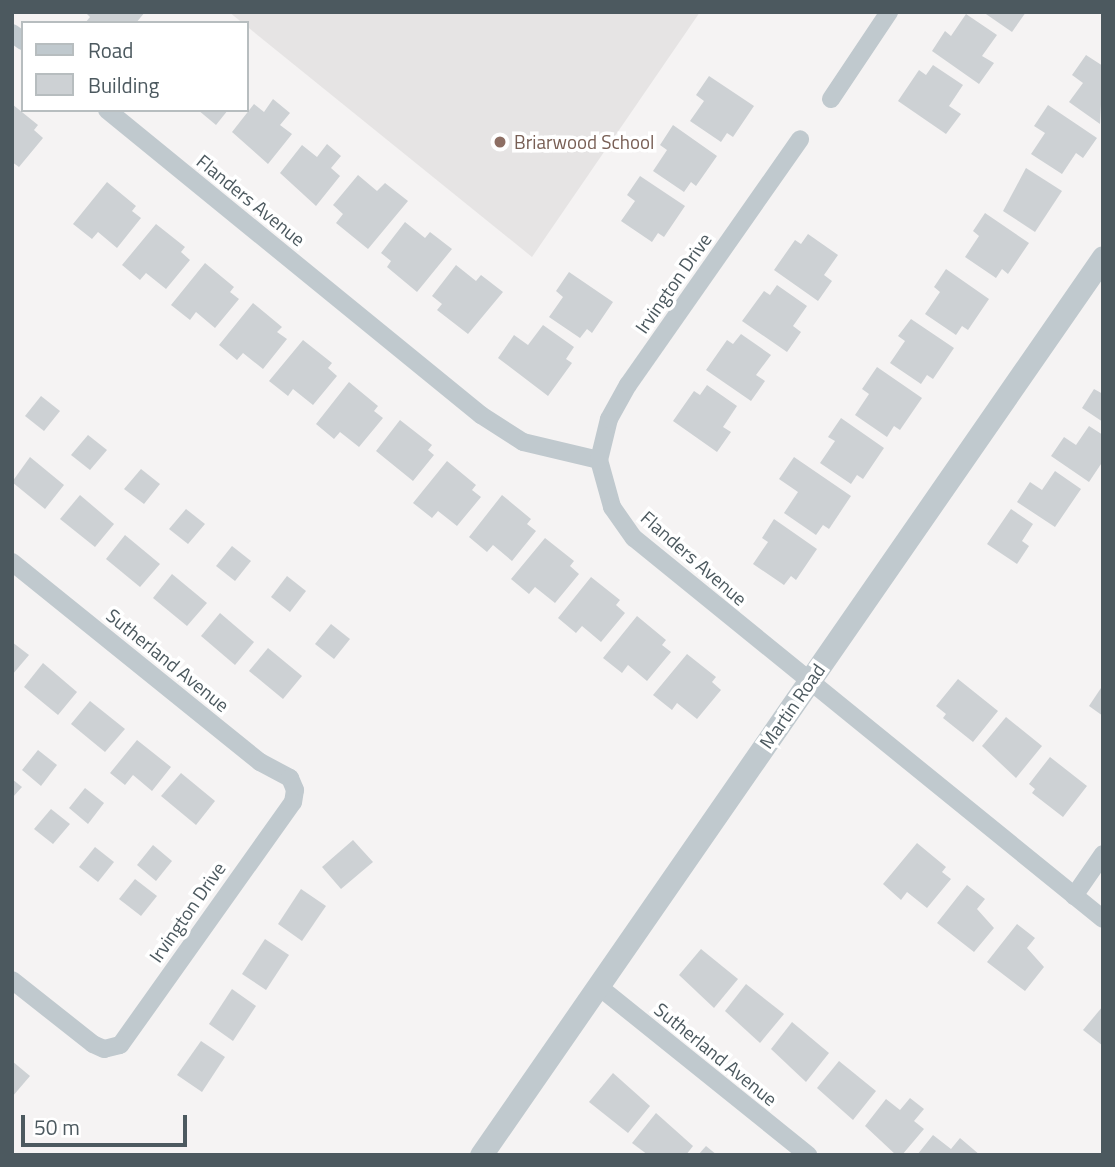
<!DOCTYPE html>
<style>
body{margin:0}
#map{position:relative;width:1115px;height:1167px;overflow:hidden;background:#f5f3f3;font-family:"Titillium Web",sans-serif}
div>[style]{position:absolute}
.education>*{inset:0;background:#e6e4e4}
.building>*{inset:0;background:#cdd1d4}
.minor>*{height:18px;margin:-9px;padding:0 9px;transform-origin:9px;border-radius:9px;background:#c0c9ce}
.tertiary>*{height:23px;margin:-11.5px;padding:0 11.5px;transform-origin:11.5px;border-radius:11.5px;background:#c0c9ce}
.dots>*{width:19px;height:19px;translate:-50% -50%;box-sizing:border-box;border:4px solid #fff;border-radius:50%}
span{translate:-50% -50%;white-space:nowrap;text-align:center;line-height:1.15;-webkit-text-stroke:7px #fff;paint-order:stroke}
.education-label{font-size:19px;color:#785e54}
.left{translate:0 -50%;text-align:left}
.street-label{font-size:19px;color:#4c595f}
.frame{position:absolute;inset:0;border:14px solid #4c595f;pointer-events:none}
.legend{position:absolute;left:21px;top:21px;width:228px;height:91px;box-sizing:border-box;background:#fff;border:2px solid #b7bdbf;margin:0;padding:9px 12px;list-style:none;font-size:21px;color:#4c595f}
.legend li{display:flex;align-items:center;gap:14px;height:35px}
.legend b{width:35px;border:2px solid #b7bdbf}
.scale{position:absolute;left:21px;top:1115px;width:166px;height:32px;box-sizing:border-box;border:4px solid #4c595f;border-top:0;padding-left:9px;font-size:21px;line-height:24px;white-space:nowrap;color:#4c595f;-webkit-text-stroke:5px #fff;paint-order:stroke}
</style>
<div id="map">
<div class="education">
<div style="clip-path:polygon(229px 12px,700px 12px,532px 257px)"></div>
</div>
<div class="building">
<div style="clip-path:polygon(85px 12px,145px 12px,136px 23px,85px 23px,90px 17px)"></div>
<div style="clip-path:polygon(983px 12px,1026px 12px,1012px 32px)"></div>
<div style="clip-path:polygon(966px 14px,997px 35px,982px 56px,994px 63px,979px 84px,932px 51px,945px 31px,951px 36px)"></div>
<div style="clip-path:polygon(1086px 55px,1103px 66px,1100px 124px,1069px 102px,1083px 83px,1072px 75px)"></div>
<div style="clip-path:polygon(933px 65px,963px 85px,949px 106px,961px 114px,946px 134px,898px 101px,919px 70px,926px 75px)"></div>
<div style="clip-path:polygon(709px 76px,754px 106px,733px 137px,727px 133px,721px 142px,690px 121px,704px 101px,696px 95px)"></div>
<div style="clip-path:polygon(273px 99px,290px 113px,280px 125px,292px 134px,268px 164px,232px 132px,254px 104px,264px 112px)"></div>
<div style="clip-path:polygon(12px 104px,38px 125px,34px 130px,43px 138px,19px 167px,12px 162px)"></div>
<div style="clip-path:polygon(1048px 105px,1097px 138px,1083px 158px,1076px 153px,1062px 174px,1031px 154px,1045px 133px,1034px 126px)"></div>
<div style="clip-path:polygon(198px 110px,228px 110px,216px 125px)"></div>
<div style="clip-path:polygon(673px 125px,717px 156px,696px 186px,691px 182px,684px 192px,653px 171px,667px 150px,660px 145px)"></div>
<div style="clip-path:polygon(327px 144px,341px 156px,331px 168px,340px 176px,316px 206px,280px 173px,302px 145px,317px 157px)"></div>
<div style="clip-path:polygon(1026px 168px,1062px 191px,1035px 232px,1003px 211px)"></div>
<div style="clip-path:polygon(358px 175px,377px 191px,385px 183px,408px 201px,368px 249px,336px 223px,343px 214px,333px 205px)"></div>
<div style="clip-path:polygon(640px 176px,685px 206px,664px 237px,658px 233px,652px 242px,621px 221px,635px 201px,627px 195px)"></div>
<div style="clip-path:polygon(107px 182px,136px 206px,132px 211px,141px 218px,117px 248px,98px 232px,92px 239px,73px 224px)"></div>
<div style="clip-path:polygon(985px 213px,1029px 243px,1008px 274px,1002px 269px,996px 278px,965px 257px,979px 236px,973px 231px)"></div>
<div style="clip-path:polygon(405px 222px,425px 238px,430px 232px,452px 249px,417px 292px,387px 267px,391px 261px,381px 253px)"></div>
<div style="clip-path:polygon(156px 224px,185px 247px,181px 252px,190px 260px,166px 289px,146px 273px,140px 280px,122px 265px)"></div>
<div style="clip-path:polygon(808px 234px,838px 255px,824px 275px,832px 281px,818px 301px,774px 270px,795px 240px,801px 244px)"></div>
<div style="clip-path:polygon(205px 263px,234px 287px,230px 292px,239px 299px,215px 328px,196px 312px,190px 320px,171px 305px)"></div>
<div style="clip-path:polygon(456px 265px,476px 281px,481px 275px,503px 292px,468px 334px,437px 310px,442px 304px,432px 296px)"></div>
<div style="clip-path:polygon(946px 269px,989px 299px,968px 330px,962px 326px,956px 335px,925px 314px,940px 292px,934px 287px)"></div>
<div style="clip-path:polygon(569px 272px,613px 302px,592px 333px,587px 329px,580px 338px,549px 317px,563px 297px,556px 291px)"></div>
<div style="clip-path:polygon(777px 285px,807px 306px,793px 326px,801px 332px,787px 352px,742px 321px,764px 291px,770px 295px)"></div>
<div style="clip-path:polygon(253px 303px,282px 327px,277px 332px,287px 339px,263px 369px,243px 353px,237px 360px,219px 345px)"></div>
<div style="clip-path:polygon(911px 319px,954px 348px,933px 379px,927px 375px,921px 384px,890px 363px,905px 341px,898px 336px)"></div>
<div style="clip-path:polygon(543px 325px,574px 347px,566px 359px,572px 363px,548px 396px,498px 358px,514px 335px,528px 345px)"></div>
<div style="clip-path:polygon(741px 334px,771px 355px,756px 375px,765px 381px,751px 401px,706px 370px,727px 340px,733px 344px)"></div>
<div style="clip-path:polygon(303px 340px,332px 363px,328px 368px,337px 376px,313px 405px,293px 389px,288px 396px,269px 381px)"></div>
<div style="clip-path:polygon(877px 367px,922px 398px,900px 430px,894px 426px,887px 437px,855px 415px,869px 394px,862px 389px)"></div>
<div style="clip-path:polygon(349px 382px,378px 406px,374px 411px,383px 418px,359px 447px,340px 432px,334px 439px,316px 424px)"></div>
<div style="clip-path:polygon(707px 385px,737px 406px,723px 427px,731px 432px,717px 452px,673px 421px,694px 391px,700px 395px)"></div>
<div style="clip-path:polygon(1094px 389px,1103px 394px,1103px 422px,1082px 408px)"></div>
<div style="clip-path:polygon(41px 396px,60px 411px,44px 431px,25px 416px)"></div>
<div style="clip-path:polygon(841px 418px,884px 448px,863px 479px,857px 475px,851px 484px,820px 463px,835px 441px,828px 437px)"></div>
<div style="clip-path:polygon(400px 420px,432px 445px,428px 450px,434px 455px,413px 481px,376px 451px)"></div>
<div style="clip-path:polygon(1089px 426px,1103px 435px,1103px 461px,1089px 482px,1051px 456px,1064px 437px,1076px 445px)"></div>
<div style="clip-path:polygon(88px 435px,107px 450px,90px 470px,71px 455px)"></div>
<div style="clip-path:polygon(30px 457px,64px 485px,45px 509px,12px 482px)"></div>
<div style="clip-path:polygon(794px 457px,851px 496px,829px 529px,823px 525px,816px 535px,784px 513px,798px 492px,779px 479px)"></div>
<div style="clip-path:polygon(447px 461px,476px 485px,472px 490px,481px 497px,457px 526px,438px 511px,432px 518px,413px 503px)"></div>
<div style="clip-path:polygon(141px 469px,160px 484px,144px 504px,124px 489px)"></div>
<div style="clip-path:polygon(1055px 471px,1081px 489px,1055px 527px,1017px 502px,1030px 482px,1042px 490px)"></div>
<div style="clip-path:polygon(80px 495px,114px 524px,95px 547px,60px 519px)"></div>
<div style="clip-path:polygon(502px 495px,531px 519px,527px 524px,536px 531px,512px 561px,493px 545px,487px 552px,469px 537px)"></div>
<div style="clip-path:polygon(186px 509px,205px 524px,188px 544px,169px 529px)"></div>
<div style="clip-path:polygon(1011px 509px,1033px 524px,1022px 541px,1029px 546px,1017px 564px,987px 544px)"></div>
<div style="clip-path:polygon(774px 519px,817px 549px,796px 580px,791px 576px,784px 585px,753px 564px,768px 542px,762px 538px)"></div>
<div style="clip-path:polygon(125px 535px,160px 564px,140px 587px,106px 559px)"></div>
<div style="clip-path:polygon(545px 538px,574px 561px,570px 566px,579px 574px,555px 603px,535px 587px,529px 594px,511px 579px)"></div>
<div style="clip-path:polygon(232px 546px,251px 561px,235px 581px,216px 566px)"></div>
<div style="clip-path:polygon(172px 574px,207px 603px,187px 626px,153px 598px)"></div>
<div style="clip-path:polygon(287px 576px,306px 591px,290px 612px,271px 597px)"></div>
<div style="clip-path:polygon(591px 577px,620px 600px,616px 605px,625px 613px,601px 642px,582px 626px,576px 633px,558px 618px)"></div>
<div style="clip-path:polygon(220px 613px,254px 642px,235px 665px,201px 636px)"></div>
<div style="clip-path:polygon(637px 616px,666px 640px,662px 645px,671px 652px,647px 681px,628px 665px,622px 673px,603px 658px)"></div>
<div style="clip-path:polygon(331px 624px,350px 639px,334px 659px,315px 644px)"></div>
<div style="clip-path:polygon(12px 642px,29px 655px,12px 675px)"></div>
<div style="clip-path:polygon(268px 648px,302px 676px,283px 699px,249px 671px)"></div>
<div style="clip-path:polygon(687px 654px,716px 677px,712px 682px,721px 690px,697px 719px,677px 703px,672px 710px,653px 695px)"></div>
<div style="clip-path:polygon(43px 663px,77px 692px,58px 715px,24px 687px)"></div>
<div style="clip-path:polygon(958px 679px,998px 711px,973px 742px,943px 718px,946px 714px,936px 706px)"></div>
<div style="clip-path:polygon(1103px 685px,1103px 716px,1089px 706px)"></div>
<div style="clip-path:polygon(90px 701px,125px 729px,105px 752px,71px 724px)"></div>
<div style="clip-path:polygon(1006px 717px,1042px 746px,1016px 778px,982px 746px)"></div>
<div style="clip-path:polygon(137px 740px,171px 767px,152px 791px,133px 775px,125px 785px,110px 773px)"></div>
<div style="clip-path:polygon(38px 750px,57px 765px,41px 786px,22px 770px)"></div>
<div style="clip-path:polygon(1050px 757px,1087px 786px,1063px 817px,1032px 793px,1035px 789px,1029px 784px)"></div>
<div style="clip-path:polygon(181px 773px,215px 801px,196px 825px,161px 796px)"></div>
<div style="clip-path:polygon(12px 779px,22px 787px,12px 798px)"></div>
<div style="clip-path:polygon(85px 788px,104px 803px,88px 824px,69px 808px)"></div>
<div style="clip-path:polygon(51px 809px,70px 824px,53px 844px,34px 829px)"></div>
<div style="clip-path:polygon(353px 840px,373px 862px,341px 889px,322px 867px)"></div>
<div style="clip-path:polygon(917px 843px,946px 867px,942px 872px,951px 879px,927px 908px,907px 892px,901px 900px,883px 884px)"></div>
<div style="clip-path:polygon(153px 845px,172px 861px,156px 881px,137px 865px)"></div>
<div style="clip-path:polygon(95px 847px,114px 862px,98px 882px,79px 867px)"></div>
<div style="clip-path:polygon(135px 879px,157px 896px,141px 916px,119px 899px)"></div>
<div style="clip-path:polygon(967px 885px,985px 899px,977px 909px,994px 928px,974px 952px,937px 923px)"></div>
<div style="clip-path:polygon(301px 889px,326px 906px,302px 941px,278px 924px)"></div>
<div style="clip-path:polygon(1017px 924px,1035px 938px,1027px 948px,1044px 967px,1025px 991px,987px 962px)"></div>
<div style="clip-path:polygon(265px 939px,289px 955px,266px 990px,242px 974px)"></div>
<div style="clip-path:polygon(701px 949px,738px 979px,714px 1008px,679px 975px)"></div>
<div style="clip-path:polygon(746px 984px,784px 1014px,760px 1043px,725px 1011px)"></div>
<div style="clip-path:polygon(232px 989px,256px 1006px,233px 1041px,209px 1024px)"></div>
<div style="clip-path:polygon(1103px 1006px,1103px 1046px,1083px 1030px)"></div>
<div style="clip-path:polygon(792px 1022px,829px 1053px,806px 1082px,771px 1049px)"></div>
<div style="clip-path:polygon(201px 1041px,225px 1057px,202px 1092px,177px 1075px)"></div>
<div style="clip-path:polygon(12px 1061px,30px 1076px,12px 1097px)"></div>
<div style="clip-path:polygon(839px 1061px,876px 1091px,853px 1120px,817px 1088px)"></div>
<div style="clip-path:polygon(613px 1073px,650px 1106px,628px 1133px,589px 1102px)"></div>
<div style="clip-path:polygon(910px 1098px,924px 1109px,914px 1121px,924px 1129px,902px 1155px,896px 1155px,865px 1126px,886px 1099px,900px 1110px)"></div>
<div style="clip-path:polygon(656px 1113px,693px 1146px,686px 1155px,648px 1155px,632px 1143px)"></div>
<div style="clip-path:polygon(933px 1135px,951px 1149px,960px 1138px,980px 1155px,917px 1155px)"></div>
<div style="clip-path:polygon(706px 1146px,717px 1155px,698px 1155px)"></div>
</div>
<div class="minor">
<div style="left:12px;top:33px;width:14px;rotate:36deg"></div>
<div style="left:831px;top:99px;width:105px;rotate:-56.3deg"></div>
<div style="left:107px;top:110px;width:483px;rotate:39.2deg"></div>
<div style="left:481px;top:415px;width:50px;rotate:32.7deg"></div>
<div style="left:523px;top:442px;width:78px;rotate:13.3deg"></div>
<div style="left:599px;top:460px;width:49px;rotate:74.5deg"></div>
<div style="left:612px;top:507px;width:38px;rotate:55deg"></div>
<div style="left:634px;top:538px;width:604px;rotate:39.09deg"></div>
<div style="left:599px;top:460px;width:42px;rotate:-76.3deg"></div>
<div style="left:609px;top:419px;width:39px;rotate:-61deg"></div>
<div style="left:628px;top:385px;width:300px;rotate:-55deg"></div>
<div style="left:12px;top:562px;width:319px;rotate:38.9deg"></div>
<div style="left:260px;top:762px;width:34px;rotate:28deg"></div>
<div style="left:290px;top:778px;width:13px;rotate:67deg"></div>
<div style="left:295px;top:790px;width:12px;rotate:99deg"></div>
<div style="left:293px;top:802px;width:298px;rotate:125.4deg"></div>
<div style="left:120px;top:1045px;width:16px;rotate:166deg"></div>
<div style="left:104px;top:1049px;width:12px;rotate:-156deg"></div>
<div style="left:93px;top:1044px;width:103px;rotate:-141.7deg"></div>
<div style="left:1074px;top:896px;width:51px;rotate:-55.4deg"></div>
<div style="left:598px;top:986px;width:270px;rotate:38.8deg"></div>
</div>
<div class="tertiary">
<div style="left:481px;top:1155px;width:1092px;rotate:-55.29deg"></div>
</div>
<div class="dots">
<div style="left:500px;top:142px;background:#8d6e63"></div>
</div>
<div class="education-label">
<span class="left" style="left:514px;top:142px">Briarwood School</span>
</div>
<div class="street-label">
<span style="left:251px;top:200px;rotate:39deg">Flanders Avenue</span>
<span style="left:673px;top:283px;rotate:-55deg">Irvington Drive</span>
<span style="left:694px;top:558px;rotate:41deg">Flanders Avenue</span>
<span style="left:168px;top:660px;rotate:39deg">Sutherland Avenue</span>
<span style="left:792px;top:706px;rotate:-55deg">Martin Road</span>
<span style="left:187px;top:912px;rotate:-55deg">Irvington Drive</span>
<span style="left:716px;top:1054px;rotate:39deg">Sutherland Avenue</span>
</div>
<div class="frame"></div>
<ul class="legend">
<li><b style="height:9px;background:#c0c9ce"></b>Road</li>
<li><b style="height:19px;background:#cdd1d4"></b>Building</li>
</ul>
<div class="scale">50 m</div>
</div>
